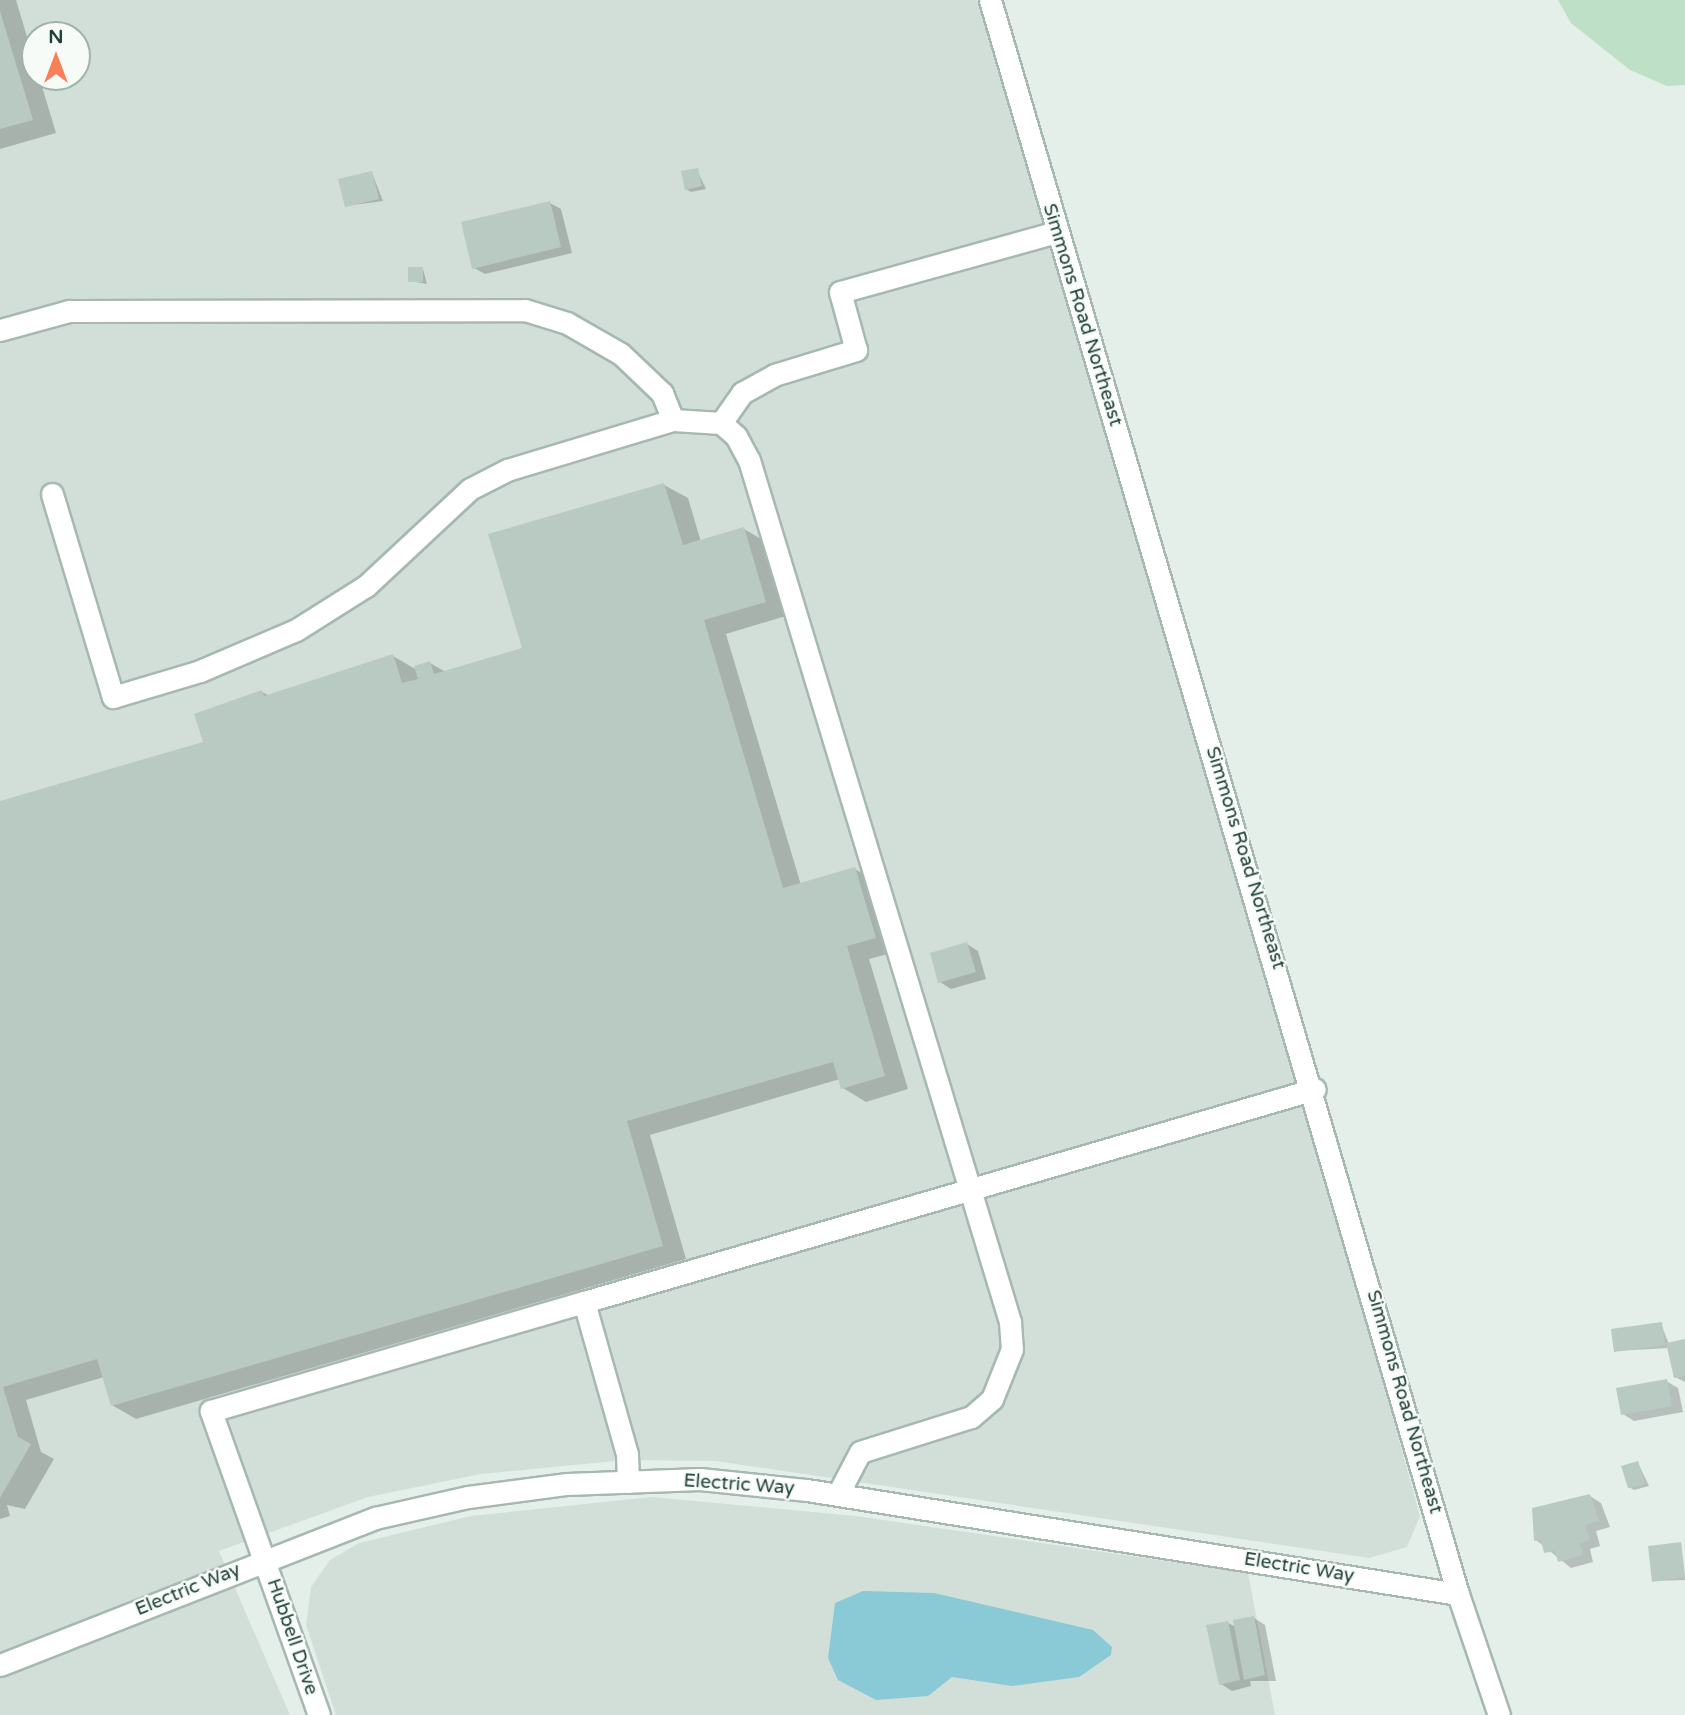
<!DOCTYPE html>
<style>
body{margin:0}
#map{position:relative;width:1685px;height:1715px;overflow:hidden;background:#e4efea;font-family:"Varela Round",sans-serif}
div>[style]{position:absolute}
.built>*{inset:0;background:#d2dfd9}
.green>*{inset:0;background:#bde0c7}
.water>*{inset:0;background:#8ac9d6}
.shadow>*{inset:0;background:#0003}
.building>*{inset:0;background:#b9cac3}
.roads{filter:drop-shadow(2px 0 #a6b8b2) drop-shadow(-2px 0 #a6b8b2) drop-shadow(0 2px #a6b8b2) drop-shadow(0 -2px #a6b8b2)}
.minor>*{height:21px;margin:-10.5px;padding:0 10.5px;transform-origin:10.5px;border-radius:10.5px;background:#fff}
span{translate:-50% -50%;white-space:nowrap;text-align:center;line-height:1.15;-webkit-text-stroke:5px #f6fbf8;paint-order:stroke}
.street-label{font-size:19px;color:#22423a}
.north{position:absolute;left:21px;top:21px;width:70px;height:70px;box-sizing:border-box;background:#f6fbf8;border:2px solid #a1b1ac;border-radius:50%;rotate:0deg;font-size:19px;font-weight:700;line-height:28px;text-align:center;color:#22423a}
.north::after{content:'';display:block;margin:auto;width:24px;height:32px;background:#f98158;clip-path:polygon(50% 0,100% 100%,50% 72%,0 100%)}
</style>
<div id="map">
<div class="built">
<div style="clip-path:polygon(evenodd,0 0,977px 0,1384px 1385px,1420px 1516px,1407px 1547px,1369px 1558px,716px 1461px,625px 1460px,481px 1474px,368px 1497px,219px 1551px,290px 1715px,0 1715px,0 0,35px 35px,77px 35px,77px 77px,35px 77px,35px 35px)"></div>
<div style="clip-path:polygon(652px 1497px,856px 1516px,1248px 1573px,1275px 1715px,336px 1715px,306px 1625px,311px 1587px,330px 1560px,359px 1543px,471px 1516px)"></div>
</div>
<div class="green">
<div style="clip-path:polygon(1558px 0,1685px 0,1685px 85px,1667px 86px,1630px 70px,1571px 23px)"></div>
</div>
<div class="water">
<div style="clip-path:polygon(863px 1591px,934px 1593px,1093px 1630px,1112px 1647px,1111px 1655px,1079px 1677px,1012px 1686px,952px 1677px,928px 1696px,876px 1700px,838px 1680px,828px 1658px,835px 1603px)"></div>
</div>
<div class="shadow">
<div style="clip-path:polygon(0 0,16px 0,56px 133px,0 149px)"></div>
<div style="clip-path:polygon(697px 170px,706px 189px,691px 192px,686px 189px)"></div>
<div style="clip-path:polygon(372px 173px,383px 201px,346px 206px)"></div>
<div style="clip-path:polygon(550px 203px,561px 209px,572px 253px,485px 274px,474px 268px)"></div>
<div style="clip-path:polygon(423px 269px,427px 284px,410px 281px)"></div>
<div style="clip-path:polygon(664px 485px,688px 498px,701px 542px,744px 529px,768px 543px,789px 615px,726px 634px,801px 885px,855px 869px,878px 883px,899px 951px,869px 959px,908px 1089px,866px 1102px,843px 1088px,840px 1079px,650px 1135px,686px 1259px,136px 1419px,112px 1405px,104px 1377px,26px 1400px,41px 1452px,54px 1459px,25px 1509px,7px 1505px,10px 1516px,0 1519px,0 803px,205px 744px,262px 692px,270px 696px,393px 656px,417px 670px,430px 663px,446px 672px,524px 649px)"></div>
<div style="clip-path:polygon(967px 944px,978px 951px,986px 979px,951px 989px,940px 982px)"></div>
<div style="clip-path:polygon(1661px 1324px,1669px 1344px,1685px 1340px,1685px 1382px,1675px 1377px,1669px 1348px,1615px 1351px)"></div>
<div style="clip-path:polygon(1666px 1381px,1678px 1388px,1683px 1412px,1634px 1421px,1623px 1414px)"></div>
<div style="clip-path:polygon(1638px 1463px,1649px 1486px,1634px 1490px,1629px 1487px)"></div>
<div style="clip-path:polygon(1590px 1496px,1601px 1503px,1610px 1527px,1596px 1531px,1600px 1546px,1590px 1549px,1593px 1562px,1571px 1568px,1536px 1540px)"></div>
<div style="clip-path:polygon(1681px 1544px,1685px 1580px,1654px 1581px)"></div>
<div style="clip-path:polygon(1254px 1618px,1265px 1625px,1276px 1681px,1250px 1681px,1251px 1686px,1232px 1691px,1221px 1684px,1228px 1623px,1236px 1627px)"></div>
</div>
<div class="building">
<div style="clip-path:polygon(0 11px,33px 120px,0 129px)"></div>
<div style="clip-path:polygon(698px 168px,702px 186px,685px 190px,681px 171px)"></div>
<div style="clip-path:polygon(372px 171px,379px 199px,345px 207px,338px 179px)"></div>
<div style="clip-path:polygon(550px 201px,561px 247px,472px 269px,461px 222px)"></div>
<div style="clip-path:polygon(408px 267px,423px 267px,423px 282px,408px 282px)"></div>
<div style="clip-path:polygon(664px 483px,683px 545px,744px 527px,766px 602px,704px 620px,783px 888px,855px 867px,876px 938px,847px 946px,885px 1076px,841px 1089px,833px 1062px,627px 1121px,663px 1246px,111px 1406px,97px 1359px,3px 1387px,18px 1437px,31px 1444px,0 1498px,0 801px,203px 742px,194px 714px,262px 690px,264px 696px,393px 654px,402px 683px,418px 679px,414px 666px,430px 661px,434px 674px,522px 648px,488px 534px)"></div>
<div style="clip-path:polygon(967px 942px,976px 972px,938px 983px,930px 953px)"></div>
<div style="clip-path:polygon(1662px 1322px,1665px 1345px,1614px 1352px,1611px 1329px)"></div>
<div style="clip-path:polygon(1685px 1339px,1685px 1376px,1674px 1378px,1666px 1343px)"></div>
<div style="clip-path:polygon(1667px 1379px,1672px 1406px,1621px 1415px,1616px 1388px)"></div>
<div style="clip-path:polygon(1638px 1461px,1645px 1484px,1628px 1488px,1621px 1466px)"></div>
<div style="clip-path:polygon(1590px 1494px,1599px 1521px,1585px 1525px,1590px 1540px,1580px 1543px,1583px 1555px,1558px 1562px,1555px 1551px,1544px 1553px,1541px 1540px,1534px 1541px,1532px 1508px)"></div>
<div style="clip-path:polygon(1681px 1542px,1685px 1577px,1652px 1582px,1648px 1546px)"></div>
<div style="clip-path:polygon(1254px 1616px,1265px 1675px,1244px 1680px,1233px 1620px)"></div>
<div style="clip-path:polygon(1228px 1621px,1240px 1680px,1219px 1685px,1206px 1625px)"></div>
</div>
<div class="roads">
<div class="minor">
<div style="left:990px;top:0;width:1661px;rotate:73.64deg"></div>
<div style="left:1458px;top:1594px;width:128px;rotate:71.3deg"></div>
<div style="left:0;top:330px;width:72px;rotate:-15.4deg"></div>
<div style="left:69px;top:311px;width:456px;rotate:-0.1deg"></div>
<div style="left:525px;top:310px;width:44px;rotate:17.2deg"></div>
<div style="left:567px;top:323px;width:62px;rotate:29.9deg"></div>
<div style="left:621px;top:354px;width:57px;rotate:43.6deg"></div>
<div style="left:662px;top:393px;width:29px;rotate:68deg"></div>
<div style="left:721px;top:423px;width:37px;rotate:-55deg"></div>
<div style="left:742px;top:393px;width:37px;rotate:-29deg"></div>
<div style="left:774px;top:375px;width:86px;rotate:-17deg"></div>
<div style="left:856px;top:350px;width:60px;rotate:-105.4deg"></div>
<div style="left:840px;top:292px;width:224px;rotate:-15.5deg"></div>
<div style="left:52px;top:494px;width:212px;rotate:73.3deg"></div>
<div style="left:113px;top:697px;width:91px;rotate:-16.6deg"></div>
<div style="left:200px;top:671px;width:104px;rotate:-23.1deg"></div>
<div style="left:296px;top:630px;width:83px;rotate:-32.2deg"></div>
<div style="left:366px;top:586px;width:142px;rotate:-43deg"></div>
<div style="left:470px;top:489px;width:42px;rotate:-27.2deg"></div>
<div style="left:507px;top:470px;width:173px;rotate:-16.8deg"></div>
<div style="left:673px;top:420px;width:48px;rotate:3.6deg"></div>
<div style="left:721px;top:423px;width:20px;rotate:41deg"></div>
<div style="left:736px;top:436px;width:27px;rotate:62deg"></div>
<div style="left:749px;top:460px;width:901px;rotate:73.15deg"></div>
<div style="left:1010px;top:1322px;width:27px;rotate:86deg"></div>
<div style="left:1012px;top:1349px;width:54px;rotate:111.8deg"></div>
<div style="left:992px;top:1399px;width:28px;rotate:139deg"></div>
<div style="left:971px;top:1417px;width:116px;rotate:162.5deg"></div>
<div style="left:860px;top:1452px;width:47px;rotate:117.6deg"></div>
<div style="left:584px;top:1302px;width:761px;rotate:-16.25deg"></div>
<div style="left:0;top:1665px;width:403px;rotate:-21.4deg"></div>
<div style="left:375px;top:1518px;width:95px;rotate:-12.7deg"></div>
<div style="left:468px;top:1497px;width:100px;rotate:-7.5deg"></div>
<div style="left:567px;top:1484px;width:133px;rotate:-2.2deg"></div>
<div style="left:700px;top:1479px;width:108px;rotate:5.9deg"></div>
<div style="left:807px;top:1490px;width:659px;rotate:9.08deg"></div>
<div style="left:319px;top:1715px;width:323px;rotate:-109.6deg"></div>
<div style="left:211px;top:1411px;width:389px;rotate:-16.3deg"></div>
<div style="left:584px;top:1302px;width:158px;rotate:74.2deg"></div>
<div style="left:627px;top:1454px;width:28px;rotate:88deg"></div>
</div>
</div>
<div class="street-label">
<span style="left:1082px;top:315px;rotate:73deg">Simmons Road Northeast</span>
<span style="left:1245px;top:858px;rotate:73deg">Simmons Road Northeast</span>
<span style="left:1404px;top:1402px;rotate:74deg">Simmons Road Northeast</span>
<span style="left:739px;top:1485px;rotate:4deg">Electric Way</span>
<span style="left:1299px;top:1568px;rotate:9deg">Electric Way</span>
<span style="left:188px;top:1590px;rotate:-22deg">Electric Way</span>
<span style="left:292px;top:1637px;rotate:71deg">Hubbell Drive</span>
</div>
<div class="north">N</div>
</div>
